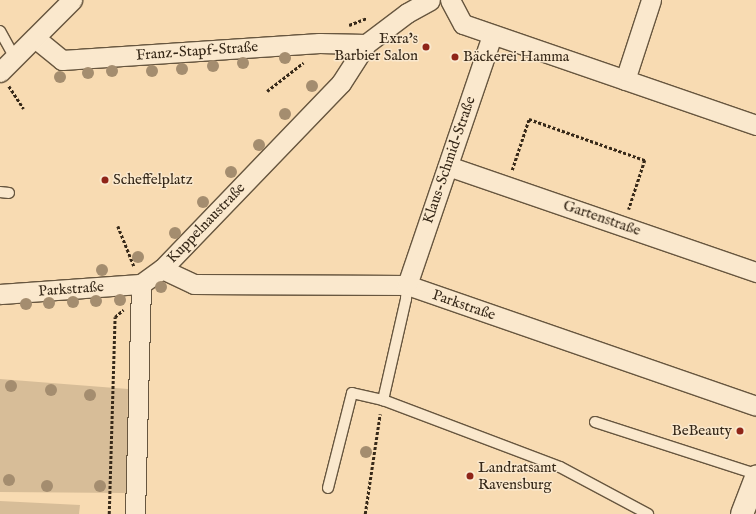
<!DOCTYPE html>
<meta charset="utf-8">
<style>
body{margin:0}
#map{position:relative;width:756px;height:514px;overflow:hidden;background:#f8dbb2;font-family:"IM FELL English",serif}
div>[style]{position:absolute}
.green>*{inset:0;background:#d7bd98}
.path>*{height:2.5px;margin-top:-1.25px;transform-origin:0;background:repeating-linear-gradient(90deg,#372919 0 3px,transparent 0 5px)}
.roads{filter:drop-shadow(1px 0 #67563f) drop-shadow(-1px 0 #67563f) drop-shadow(0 1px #67563f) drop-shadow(0 -1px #67563f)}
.service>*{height:10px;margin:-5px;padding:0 5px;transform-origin:5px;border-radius:5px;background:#fae8cd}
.minor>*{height:19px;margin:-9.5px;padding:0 9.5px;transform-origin:9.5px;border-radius:9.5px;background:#fae8cd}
.secondary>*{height:22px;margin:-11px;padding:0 11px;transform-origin:11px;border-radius:11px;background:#fae8cd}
.trees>*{width:12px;height:12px;margin:-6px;border-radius:50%;background:#a48d6f}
.dots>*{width:11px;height:11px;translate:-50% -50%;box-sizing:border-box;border:2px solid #fae8cd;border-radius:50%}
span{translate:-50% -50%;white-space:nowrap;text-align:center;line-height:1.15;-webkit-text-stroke:3px #fae8cd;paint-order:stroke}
.poi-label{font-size:15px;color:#372919}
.right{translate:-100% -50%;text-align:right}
.left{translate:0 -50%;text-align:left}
.street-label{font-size:15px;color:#372919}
</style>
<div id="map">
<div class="green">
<div style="clip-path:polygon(0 379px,128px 389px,127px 493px,0 492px)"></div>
<div style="clip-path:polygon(0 501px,80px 505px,79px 514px,0 514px)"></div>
</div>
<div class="path">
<div style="left:349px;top:25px;width:19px;rotate:-21deg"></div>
<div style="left:9px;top:86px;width:27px;rotate:57deg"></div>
<div style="left:267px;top:91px;width:46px;rotate:-37.9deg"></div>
<div style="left:512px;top:170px;width:54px;rotate:-71.6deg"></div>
<div style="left:529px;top:119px;width:123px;rotate:19.5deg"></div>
<div style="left:645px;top:160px;width:52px;rotate:108.1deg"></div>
<div style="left:118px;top:226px;width:43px;rotate:68.2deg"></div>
<div style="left:109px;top:514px;width:197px;rotate:-88.3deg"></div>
<div style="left:115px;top:317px;width:11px;rotate:-41deg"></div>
<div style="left:365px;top:514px;width:101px;rotate:-81.5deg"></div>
</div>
<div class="roads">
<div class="service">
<div style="left:0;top:31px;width:31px;rotate:61deg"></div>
<div style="left:0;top:192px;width:9px;rotate:6deg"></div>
<div style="left:407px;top:285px;width:14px;rotate:94deg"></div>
<div style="left:406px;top:299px;width:104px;rotate:102.8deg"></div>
<div style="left:383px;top:400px;width:189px;rotate:20.7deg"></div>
<div style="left:560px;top:467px;width:100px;rotate:28.1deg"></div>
<div style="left:595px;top:422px;width:169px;rotate:17.9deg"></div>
<div style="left:328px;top:488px;width:98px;rotate:-75.8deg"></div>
<div style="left:352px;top:393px;width:32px;rotate:13deg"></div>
</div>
<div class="minor">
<div style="left:450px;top:0;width:27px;rotate:62deg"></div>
<div style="left:463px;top:24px;width:310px;rotate:19deg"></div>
<div style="left:35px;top:38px;width:35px;rotate:39deg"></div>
<div style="left:62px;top:60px;width:258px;rotate:-3.8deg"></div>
<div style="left:319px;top:43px;width:47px;rotate:1.2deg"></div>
<div style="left:0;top:72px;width:102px;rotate:-45deg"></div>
<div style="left:625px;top:80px;width:84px;rotate:-72deg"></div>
<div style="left:448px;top:166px;width:326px;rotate:19deg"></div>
<div style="left:162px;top:269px;width:35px;rotate:25deg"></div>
<div style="left:194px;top:284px;width:213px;rotate:0.3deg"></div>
<div style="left:407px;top:285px;width:369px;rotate:19.1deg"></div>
<div style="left:141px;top:284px;width:26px;rotate:-36deg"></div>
<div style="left:162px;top:269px;width:258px;rotate:-46.1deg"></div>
<div style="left:341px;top:83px;width:46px;rotate:-57.3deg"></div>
<div style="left:366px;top:44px;width:51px;rotate:-37.1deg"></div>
<div style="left:407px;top:13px;width:26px;rotate:-29deg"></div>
<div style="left:407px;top:285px;width:264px;rotate:-71.2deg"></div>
<div style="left:0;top:294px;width:141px;rotate:-4.1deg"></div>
<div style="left:135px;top:514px;width:230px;rotate:-88.5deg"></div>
</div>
<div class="secondary">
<div style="left:742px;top:514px;width:40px;rotate:-69deg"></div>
</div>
</div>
<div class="trees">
<div style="left:285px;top:58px"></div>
<div style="left:243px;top:63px"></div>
<div style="left:213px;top:66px"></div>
<div style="left:182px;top:69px"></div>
<div style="left:112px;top:71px"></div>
<div style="left:152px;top:71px"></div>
<div style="left:88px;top:73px"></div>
<div style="left:60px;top:77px"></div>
<div style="left:312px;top:86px"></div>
<div style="left:285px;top:114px"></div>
<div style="left:259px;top:145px"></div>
<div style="left:231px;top:172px"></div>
<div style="left:203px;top:202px"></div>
<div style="left:175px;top:233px"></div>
<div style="left:138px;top:257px"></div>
<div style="left:102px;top:270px"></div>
<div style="left:161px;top:287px"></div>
<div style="left:120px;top:300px"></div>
<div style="left:96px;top:301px"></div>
<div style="left:73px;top:302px"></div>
<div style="left:49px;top:303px"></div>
<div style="left:26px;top:304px"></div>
<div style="left:11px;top:386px"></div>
<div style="left:51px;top:390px"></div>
<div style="left:90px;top:395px"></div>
<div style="left:366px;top:452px"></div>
<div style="left:9px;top:480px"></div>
<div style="left:47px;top:486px"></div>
<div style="left:100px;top:486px"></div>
</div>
<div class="dots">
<div style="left:426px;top:47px;background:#8f2418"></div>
<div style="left:455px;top:57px;background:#8f2418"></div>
<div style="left:105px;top:180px;background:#8f2418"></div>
<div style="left:740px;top:431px;background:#8f2418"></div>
<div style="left:470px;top:476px;background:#8f2418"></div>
</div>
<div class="poi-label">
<span class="right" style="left:418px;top:47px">Exra's<br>Barbier Salon</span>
<span class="left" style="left:463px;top:57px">Bäckerei Hamma</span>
<span class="left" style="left:113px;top:180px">Scheffelplatz</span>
<span class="right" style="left:732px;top:431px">BeBeauty</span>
<span class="left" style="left:478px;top:476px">Landratsamt<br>Ravensburg</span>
</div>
<div class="street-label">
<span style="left:197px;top:51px;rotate:-4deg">Franz-Stapf-Straße</span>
<span style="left:449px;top:160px;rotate:-71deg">Klaus-Schmid-Straße</span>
<span style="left:602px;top:218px;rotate:19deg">Gartenstraße</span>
<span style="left:206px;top:223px;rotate:-46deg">Kuppelnaustraße</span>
<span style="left:71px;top:289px;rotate:-4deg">Parkstraße</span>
<span style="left:464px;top:305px;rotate:19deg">Parkstraße</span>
</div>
</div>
